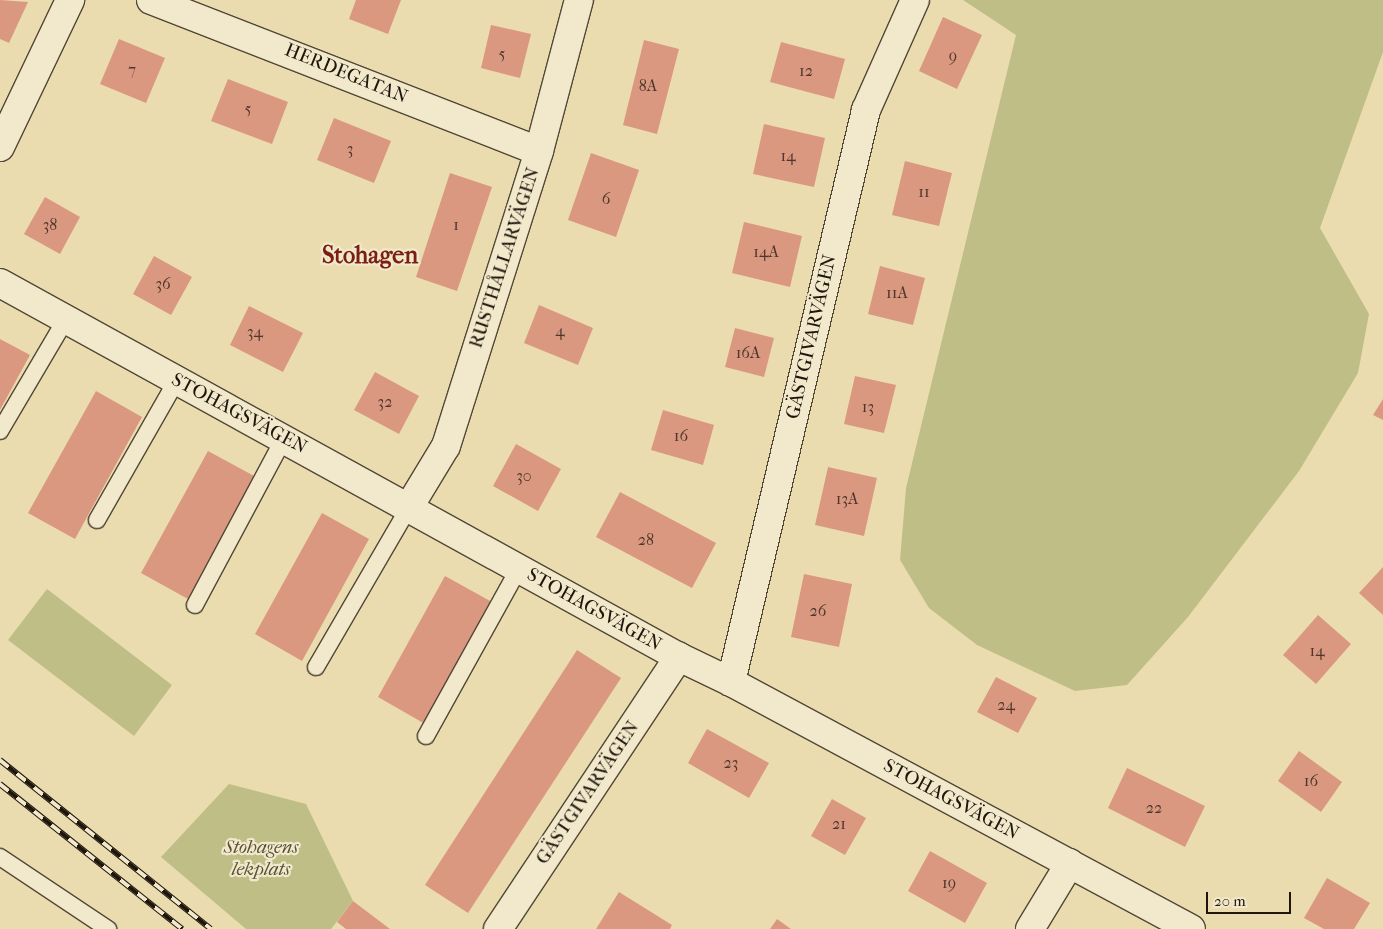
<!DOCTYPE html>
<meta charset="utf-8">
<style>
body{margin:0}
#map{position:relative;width:1383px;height:929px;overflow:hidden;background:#ebdcaf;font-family:"IM FELL French Canon",serif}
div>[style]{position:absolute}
.green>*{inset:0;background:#bebe86}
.building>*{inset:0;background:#da9881}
.roads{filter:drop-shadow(1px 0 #514836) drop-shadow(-1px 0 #514836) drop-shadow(0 1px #514836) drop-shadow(0 -1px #514836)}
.lane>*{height:16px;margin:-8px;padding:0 8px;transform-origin:8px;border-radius:8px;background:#f2e8cb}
.street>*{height:28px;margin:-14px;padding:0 14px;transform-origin:14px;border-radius:14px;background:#f2e8cb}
.rail>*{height:5.5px;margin-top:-2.75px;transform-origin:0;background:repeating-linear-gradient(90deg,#f2e8cb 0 11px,#1e160d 0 22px);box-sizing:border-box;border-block:1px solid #1e160d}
span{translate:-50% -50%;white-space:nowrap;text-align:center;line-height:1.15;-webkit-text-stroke:4.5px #f2e8cb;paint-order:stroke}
.number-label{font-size:16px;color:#4d362a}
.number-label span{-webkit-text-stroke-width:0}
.street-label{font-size:19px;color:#1e160d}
.park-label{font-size:19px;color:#565137;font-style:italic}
.district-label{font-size:24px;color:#7a1f14;font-weight:700}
.scale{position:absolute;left:1206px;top:892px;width:85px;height:22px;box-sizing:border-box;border:2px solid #1e160d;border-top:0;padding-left:6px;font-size:15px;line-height:18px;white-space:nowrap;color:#1e160d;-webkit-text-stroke:4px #f2e8cb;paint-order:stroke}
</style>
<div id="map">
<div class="green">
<div style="clip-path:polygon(963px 0,1383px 0,1383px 52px,1320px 228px,1369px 314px,1358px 373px,1299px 471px,1188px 617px,1127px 685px,1075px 691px,977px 645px,929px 608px,900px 560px,906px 488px,1016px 35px)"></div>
<div style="clip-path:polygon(47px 589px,172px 685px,134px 736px,8px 640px)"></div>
<div style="clip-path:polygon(229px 784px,306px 804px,353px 901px,331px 929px,246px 929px,161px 857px)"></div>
</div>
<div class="building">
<div style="clip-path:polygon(0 0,28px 2px,9px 43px,0 39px)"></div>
<div style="clip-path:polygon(356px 0,401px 0,388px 34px,349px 19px)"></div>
<div style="clip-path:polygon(943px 17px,982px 35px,957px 89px,919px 71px)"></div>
<div style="clip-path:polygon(491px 25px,531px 34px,520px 78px,481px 68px)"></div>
<div style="clip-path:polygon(119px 39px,165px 58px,146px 103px,100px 84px)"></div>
<div style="clip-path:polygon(644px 40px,679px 49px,657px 134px,623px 125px)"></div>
<div style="clip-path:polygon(781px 42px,845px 59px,834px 99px,770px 82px)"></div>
<div style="clip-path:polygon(228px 79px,288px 102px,272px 144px,211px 121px)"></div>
<div style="clip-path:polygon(334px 118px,391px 141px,374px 183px,317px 160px)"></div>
<div style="clip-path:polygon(764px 124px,825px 138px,814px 187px,753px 174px)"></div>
<div style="clip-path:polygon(591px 153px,639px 170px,616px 237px,568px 220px)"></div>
<div style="clip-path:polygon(905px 161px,952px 173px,939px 226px,892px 215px)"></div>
<div style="clip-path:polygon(450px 173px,492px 187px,457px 291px,416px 277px)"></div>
<div style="clip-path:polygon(45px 197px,80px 217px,60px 254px,24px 234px)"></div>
<div style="clip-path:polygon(744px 222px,802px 236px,790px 287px,732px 273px)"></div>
<div style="clip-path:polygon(154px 256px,192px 277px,171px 315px,133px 294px)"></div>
<div style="clip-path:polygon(880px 266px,925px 278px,913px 325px,868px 314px)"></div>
<div style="clip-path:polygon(539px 305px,593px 328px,578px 365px,524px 343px)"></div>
<div style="clip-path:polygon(249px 306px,303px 333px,283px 372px,230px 345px)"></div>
<div style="clip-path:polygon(735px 328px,774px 338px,764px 377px,725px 367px)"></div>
<div style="clip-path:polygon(0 339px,30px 355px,0 410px)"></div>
<div style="clip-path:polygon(375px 372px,419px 396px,399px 434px,354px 410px)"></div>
<div style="clip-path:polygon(855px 376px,896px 385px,884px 433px,844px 424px)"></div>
<div style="clip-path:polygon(96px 391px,142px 417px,75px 539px,28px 513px)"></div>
<div style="clip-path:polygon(1383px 399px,1383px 420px,1373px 415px)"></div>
<div style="clip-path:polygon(663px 410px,714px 425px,703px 465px,651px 450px)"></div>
<div style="clip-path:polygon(516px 444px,561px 469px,538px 511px,493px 486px)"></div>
<div style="clip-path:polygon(208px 451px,256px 477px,188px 599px,141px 573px)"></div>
<div style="clip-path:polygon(828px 467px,877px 478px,864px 536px,815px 525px)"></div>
<div style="clip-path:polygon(620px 492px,716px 543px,692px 588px,596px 537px)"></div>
<div style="clip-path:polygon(322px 513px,369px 539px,302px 661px,255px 634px)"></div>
<div style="clip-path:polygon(1383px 567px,1383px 615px,1359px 593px)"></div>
<div style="clip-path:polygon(804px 574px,852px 584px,839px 647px,791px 637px)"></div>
<div style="clip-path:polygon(445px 576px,492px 602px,425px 724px,378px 697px)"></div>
<div style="clip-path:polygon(1318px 615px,1351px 644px,1316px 684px,1283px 655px)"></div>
<div style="clip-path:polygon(577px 650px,621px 678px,468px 913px,425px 885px)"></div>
<div style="clip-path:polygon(996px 677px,1037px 698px,1018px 733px,977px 712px)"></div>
<div style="clip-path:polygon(707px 729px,769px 763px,749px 798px,688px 763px)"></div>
<div style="clip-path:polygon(1299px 751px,1342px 782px,1321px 812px,1278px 781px)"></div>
<div style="clip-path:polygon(1127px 768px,1205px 806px,1185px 847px,1108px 808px)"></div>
<div style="clip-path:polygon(832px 799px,866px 818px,845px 855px,811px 836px)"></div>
<div style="clip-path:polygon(930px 851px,987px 883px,965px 923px,908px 891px)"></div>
<div style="clip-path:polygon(1327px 878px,1370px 903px,1354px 929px,1324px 929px,1304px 918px)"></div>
<div style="clip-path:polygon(619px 892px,672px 925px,670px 929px,596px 929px)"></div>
<div style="clip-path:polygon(353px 901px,390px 929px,346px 929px,337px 922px)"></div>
<div style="clip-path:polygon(777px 919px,791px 929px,770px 929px)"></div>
</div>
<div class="roads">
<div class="lane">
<div style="left:0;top:431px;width:130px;rotate:-59.5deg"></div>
<div style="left:97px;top:520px;width:161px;rotate:-60.3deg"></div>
<div style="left:195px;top:605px;width:189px;rotate:-61.9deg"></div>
<div style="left:316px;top:667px;width:185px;rotate:-59.8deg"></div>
<div style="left:426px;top:736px;width:192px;rotate:-61deg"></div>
<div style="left:0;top:857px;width:130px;rotate:33.7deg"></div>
</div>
<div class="street">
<div style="left:151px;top:0;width:416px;rotate:21.3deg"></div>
<div style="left:0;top:147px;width:163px;rotate:-64.5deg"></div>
<div style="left:0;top:283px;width:775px;rotate:28.85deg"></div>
<div style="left:679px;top:657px;width:58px;rotate:25.7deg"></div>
<div style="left:731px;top:682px;width:522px;rotate:28.23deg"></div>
<div style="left:409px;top:507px;width:71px;rotate:-58.8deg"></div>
<div style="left:446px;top:446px;width:309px;rotate:-72.5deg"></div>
<div style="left:539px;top:151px;width:156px;rotate:-75.2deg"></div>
<div style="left:731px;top:682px;width:588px;rotate:-76.72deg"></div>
<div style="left:866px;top:110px;width:120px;rotate:-66deg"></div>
<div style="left:498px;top:929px;width:327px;rotate:-56.4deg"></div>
<div style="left:1030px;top:929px;width:77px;rotate:-58.8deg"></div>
</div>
</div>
<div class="rail">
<div style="left:0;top:760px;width:270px;rotate:38.7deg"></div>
<div style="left:0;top:784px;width:233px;rotate:38.5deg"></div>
</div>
<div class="number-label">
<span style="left:502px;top:54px">5</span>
<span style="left:953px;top:56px">9</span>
<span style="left:132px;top:70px">7</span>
<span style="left:806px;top:71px">12</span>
<span style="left:648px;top:86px">8A</span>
<span style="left:248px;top:109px">5</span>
<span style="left:350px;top:149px">3</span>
<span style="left:788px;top:156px">14</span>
<span style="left:924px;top:192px">11</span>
<span style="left:606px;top:199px">6</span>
<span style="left:50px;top:225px">38</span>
<span style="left:456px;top:225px">1</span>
<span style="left:766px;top:252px">14A</span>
<span style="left:163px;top:284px">36</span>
<span style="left:897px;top:293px">11A</span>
<span style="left:560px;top:331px">4</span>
<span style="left:255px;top:332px">34</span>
<span style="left:748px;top:353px">16A</span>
<span style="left:385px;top:402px">32</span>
<span style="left:868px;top:407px">13</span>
<span style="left:681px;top:436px">16</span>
<span style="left:524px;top:476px">30</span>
<span style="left:847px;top:499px">13A</span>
<span style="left:646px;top:540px">28</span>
<span style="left:818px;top:611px">26</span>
<span style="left:1317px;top:651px">14</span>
<span style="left:1006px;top:705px">24</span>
<span style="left:731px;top:763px">23</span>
<span style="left:1311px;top:781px">16</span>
<span style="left:1154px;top:808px">22</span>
<span style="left:839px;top:824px">21</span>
<span style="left:949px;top:883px">19</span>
</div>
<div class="street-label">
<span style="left:346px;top:74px;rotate:22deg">HERDEGATAN</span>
<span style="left:505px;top:258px;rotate:-72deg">RUSTHÅLLARVÄGEN</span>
<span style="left:812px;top:337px;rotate:-77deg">GÄSTGIVARVÄGEN</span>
<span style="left:239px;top:414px;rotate:28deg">STOHAGSVÄGEN</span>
<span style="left:594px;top:610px;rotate:29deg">STOHAGSVÄGEN</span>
<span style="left:588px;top:793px;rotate:-56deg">GÄSTGIVARVÄGEN</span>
<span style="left:951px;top:800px;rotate:28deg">STOHAGSVÄGEN</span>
</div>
<div class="park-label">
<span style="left:261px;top:859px">Stohagens<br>lekplats</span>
</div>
<div class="district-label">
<span style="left:370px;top:256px">Stohagen</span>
</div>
<div class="scale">20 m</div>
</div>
